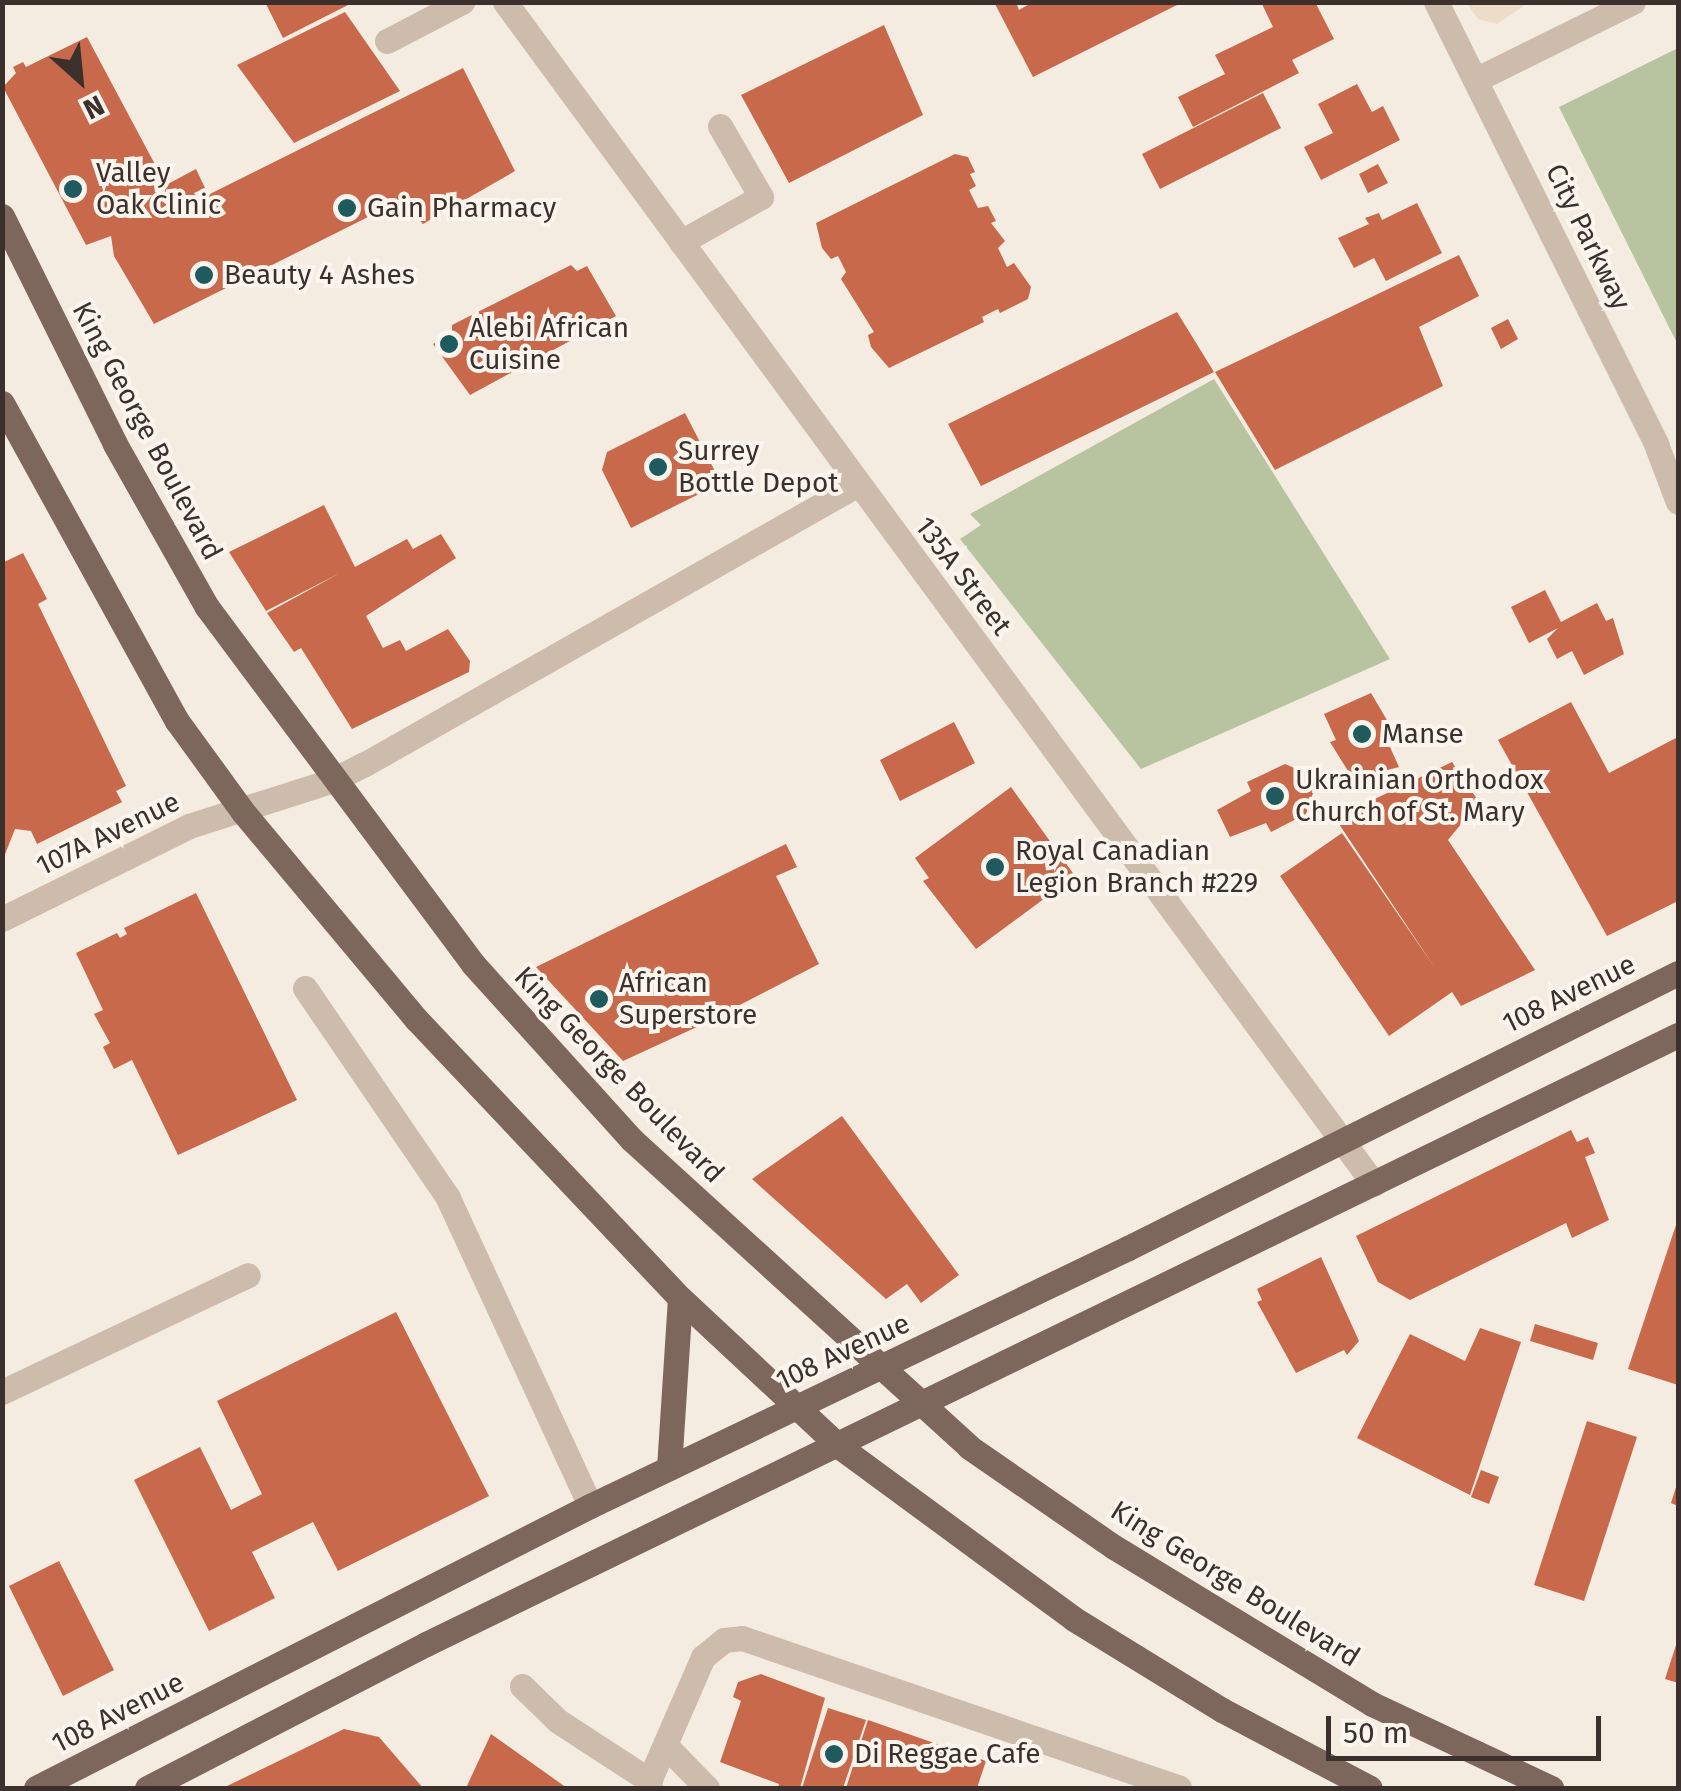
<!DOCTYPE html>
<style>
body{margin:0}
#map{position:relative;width:1681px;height:1791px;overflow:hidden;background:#f4ebe1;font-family:"Fira Sans",sans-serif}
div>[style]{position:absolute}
.green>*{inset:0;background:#b8c4a0}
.plaza>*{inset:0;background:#ecdcc8}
.building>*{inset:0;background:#c8694b}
.minor>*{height:25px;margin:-12.5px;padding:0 12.5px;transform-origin:12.5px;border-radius:12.5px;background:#cdbbac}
.major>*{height:25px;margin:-12.5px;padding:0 12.5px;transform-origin:12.5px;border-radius:12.5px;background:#7d675c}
.dots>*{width:28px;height:28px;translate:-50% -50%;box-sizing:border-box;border:5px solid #fbf5ee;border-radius:50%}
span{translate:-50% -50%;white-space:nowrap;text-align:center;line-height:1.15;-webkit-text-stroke:8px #fbf5ee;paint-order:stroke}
.poi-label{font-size:28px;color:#3b302b}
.left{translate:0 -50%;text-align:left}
.street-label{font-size:28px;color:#3b302b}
.frame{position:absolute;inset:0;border:5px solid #3b302b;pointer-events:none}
.north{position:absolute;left:30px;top:30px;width:100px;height:100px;-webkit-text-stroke:8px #fbf5ee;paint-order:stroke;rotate:153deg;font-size:28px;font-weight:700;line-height:40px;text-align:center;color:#3b302b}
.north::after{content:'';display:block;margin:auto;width:35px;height:45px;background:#3b302b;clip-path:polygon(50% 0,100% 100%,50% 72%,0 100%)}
.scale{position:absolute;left:1326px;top:1716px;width:275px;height:45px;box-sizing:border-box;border:5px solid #3b302b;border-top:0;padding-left:12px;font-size:30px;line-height:35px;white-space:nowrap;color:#3b302b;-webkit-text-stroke:8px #fbf5ee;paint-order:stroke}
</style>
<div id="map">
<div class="green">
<div style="clip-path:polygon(1678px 48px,1678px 345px,1559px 107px)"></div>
<div style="clip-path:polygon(1214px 379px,1390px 659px,1141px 769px,960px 539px,981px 525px,970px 514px)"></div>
</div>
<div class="plaza">
<div style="clip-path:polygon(1466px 3px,1528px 3px,1497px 24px,1478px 19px)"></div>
</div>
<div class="building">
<div style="clip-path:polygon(265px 2px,354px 2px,283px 38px)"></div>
<div style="clip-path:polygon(994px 2px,1016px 2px,1019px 10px,1033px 2px,1183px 2px,1033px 77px)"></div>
<div style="clip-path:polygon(1261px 2px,1315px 2px,1334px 39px,1292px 60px,1299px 73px,1193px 127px,1178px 97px,1225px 74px,1215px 55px,1273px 27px)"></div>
<div style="clip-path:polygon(345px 12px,400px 91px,294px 143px,237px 65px)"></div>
<div style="clip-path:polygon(884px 25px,923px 115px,789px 183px,741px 95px)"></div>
<div style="clip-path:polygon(87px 37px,166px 185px,196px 169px,205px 188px,194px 193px,198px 200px,463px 68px,515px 171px,423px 224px,402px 200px,154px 324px,114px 256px,111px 236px,86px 245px,3px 87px,16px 73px,13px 67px,23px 62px,26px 67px)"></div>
<div style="clip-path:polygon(1357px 84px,1372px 112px,1383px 106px,1400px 140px,1321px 180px,1304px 147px,1333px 133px,1318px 104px)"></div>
<div style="clip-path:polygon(1263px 93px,1281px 128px,1160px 189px,1142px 154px)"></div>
<div style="clip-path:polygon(955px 154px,968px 157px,975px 172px,970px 174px,976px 186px,969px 190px,978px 208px,988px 206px,996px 221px,991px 223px,1005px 241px,998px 248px,1007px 267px,1014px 263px,1031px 287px,1028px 299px,1000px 313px,998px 309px,982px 317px,984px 322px,889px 368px,871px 347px,868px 335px,874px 332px,841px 279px,846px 272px,838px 256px,831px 259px,822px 248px,816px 223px)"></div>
<div style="clip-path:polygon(1378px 164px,1388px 183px,1368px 193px,1359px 174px)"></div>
<div style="clip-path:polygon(1417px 203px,1442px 253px,1386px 281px,1374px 258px,1354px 268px,1338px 238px,1369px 224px,1365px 218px,1379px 213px,1382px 220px)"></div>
<div style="clip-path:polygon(1459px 255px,1479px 296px,1419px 327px,1443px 386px,1275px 470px,1215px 372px)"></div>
<div style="clip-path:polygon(571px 265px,577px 271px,587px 266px,616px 316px,470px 395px,433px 344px,452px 333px,452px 325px)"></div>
<div style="clip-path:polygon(1177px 312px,1214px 372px,981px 486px,948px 424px)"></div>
<div style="clip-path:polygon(1508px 319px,1518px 339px,1501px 349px,1491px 328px)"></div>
<div style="clip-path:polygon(685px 413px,721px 483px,631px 528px,602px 470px,607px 452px)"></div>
<div style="clip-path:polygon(324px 505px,355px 567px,407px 539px,413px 549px,441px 534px,456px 558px,366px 616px,383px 648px,400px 640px,406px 651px,448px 629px,470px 661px,469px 672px,352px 729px,301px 648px,294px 652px,267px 613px,340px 573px,266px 611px,229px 552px)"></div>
<div style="clip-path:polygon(23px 553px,47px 599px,38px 604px,126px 786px,116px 791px,122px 802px,37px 844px,31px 831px,15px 829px,2px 862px,2px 563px)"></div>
<div style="clip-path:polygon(1545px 590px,1561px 622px,1597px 603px,1606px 621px,1613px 618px,1624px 654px,1584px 675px,1572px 651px,1557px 659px,1547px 639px,1558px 628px,1529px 643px,1511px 607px)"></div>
<div style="clip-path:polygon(1371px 693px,1394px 732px,1385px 736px,1399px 767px,1353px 779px,1330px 742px,1336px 740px,1324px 714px)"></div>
<div style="clip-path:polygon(1571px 702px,1609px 773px,1676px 738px,1678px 743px,1678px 901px,1607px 936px,1498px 740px)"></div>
<div style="clip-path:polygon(954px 722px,975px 763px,900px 801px,880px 760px)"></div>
<div style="clip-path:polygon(1452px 762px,1479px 802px,1448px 840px,1535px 970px,1461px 1006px,1452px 992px,1389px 1036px,1280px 876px,1342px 833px,1435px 968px,1335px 818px)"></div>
<div style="clip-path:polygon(1285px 764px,1306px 773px,1314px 790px,1306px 814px,1271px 832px,1266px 823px,1230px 837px,1217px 810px,1251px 791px,1247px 782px)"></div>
<div style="clip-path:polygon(1011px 787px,1075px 876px,976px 949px,923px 881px,929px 878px,915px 858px)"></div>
<div style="clip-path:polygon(786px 844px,797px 867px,776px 876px,819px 964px,699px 1026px,623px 1061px,536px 967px)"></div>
<div style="clip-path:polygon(196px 893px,297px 1100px,178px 1155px,132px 1060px,114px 1069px,103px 1047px,110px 1043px,94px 1014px,103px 1010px,76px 953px,117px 933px,120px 938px,127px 934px,124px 928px)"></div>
<div style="clip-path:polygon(842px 1116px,959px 1275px,921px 1303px,907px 1284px,886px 1299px,752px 1179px)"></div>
<div style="clip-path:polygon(1571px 1130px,1577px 1142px,1588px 1137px,1595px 1153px,1585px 1157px,1609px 1220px,1572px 1238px,1566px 1223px,1410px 1300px,1378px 1282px,1356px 1236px)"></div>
<div style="clip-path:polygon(1678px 1219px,1678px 1385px,1628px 1369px)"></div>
<div style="clip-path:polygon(1321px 1257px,1359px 1341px,1347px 1355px,1344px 1350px,1296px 1373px,1257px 1302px,1262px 1300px,1257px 1289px)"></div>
<div style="clip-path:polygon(396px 1312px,489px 1496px,338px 1571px,313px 1522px,252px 1552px,275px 1598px,209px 1631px,134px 1480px,200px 1447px,231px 1510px,262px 1494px,217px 1401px)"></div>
<div style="clip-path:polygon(1535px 1324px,1598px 1343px,1593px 1360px,1530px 1341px)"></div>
<div style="clip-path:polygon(1480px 1328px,1521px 1342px,1470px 1495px,1357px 1438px,1410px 1334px,1465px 1361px)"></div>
<div style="clip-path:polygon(1587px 1421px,1637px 1437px,1584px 1601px,1534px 1585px)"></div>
<div style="clip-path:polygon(1481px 1470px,1499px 1477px,1489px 1504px,1471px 1497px)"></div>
<div style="clip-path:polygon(1678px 1481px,1678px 1506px,1671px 1503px)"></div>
<div style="clip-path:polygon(59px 1561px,114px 1670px,63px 1696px,9px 1586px)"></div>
<div style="clip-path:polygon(1678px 1639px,1678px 1683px,1665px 1679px)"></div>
<div style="clip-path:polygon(761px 1674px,825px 1698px,800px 1788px,778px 1788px,779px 1784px,720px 1762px,741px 1701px,733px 1697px,738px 1682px)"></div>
<div style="clip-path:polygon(828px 1708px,866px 1720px,843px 1788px,802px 1788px)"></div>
<div style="clip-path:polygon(868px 1720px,986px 1761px,977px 1788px,846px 1788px)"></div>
<div style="clip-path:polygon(344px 1729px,379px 1737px,423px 1788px,223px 1788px)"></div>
<div style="clip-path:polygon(491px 1734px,567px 1788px,466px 1788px)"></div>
</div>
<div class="minor">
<div style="left:505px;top:2px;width:1467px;rotate:53.68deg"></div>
<div style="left:1436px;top:2px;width:494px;rotate:63.5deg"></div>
<div style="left:1656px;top:444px;width:62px;rotate:69.2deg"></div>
<div style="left:387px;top:41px;width:85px;rotate:-27.5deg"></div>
<div style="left:1477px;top:79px;width:174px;rotate:-26.3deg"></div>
<div style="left:681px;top:242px;width:92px;rotate:-29.4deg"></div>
<div style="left:761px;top:197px;width:82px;rotate:-120deg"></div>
<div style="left:2px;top:919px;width:209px;rotate:-26.4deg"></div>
<div style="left:189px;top:826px;width:149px;rotate:-17.6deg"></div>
<div style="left:331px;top:781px;width:38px;rotate:-27deg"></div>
<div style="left:365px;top:764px;width:567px;rotate:-29.59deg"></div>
<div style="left:305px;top:988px;width:254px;rotate:55.7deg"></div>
<div style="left:448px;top:1198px;width:339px;rotate:65.2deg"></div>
<div style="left:2px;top:1392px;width:272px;rotate:-25.4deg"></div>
<div style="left:522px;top:1686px;width:50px;rotate:44.2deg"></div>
<div style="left:558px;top:1721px;width:110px;rotate:33.1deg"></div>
<div style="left:666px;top:1746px;width:59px;rotate:45.7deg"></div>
<div style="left:646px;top:1788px;width:143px;rotate:-66.5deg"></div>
<div style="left:703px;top:1657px;width:27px;rotate:-39deg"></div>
<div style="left:724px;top:1640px;width:18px;rotate:-6deg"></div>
<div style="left:742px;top:1638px;width:462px;rotate:18.9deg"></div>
</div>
<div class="major">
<div style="left:2px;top:216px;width:254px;rotate:63.6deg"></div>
<div style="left:115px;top:444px;width:187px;rotate:60.6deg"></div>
<div style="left:207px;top:607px;width:445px;rotate:53.3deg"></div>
<div style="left:473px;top:964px;width:236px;rotate:47.9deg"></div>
<div style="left:631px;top:1139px;width:457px;rotate:42.3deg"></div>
<div style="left:969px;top:1447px;width:176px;rotate:34.6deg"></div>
<div style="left:1114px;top:1547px;width:302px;rotate:31.3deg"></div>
<div style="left:1372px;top:1704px;width:198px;rotate:25.1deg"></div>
<div style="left:2px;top:403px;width:363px;rotate:61.2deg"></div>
<div style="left:177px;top:721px;width:112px;rotate:54deg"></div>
<div style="left:243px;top:812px;width:271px;rotate:50.1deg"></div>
<div style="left:417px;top:1020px;width:383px;rotate:46.6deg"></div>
<div style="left:680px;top:1298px;width:219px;rotate:43deg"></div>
<div style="left:840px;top:1447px;width:290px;rotate:36.3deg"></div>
<div style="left:1074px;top:1619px;width:174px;rotate:31.6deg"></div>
<div style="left:1222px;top:1710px;width:167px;rotate:27.8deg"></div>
<div style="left:669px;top:1468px;width:170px;rotate:-86.3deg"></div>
<div style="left:36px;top:1788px;width:622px;rotate:-26.98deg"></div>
<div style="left:590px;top:1506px;width:597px;rotate:-25.62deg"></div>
<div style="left:1128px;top:1248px;width:615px;rotate:-26.57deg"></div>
<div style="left:147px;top:1788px;width:314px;rotate:-27.3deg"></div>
<div style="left:426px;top:1644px;width:1392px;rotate:-25.94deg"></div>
</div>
<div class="dots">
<div style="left:73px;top:189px;background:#1f5a5e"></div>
<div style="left:347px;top:208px;background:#1f5a5e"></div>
<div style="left:204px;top:275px;background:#1f5a5e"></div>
<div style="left:449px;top:344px;background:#1f5a5e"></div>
<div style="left:658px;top:467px;background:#1f5a5e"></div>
<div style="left:1362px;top:734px;background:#1f5a5e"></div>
<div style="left:1275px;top:796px;background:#1f5a5e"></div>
<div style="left:995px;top:867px;background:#1f5a5e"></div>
<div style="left:599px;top:999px;background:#1f5a5e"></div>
<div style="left:834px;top:1754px;background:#1f5a5e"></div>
</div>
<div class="poi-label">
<span class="left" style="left:96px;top:189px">Valley<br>Oak Clinic</span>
<span class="left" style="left:367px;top:208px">Gain Pharmacy</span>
<span class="left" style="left:224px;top:275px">Beauty 4 Ashes</span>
<span class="left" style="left:469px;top:344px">Alebi African<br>Cuisine</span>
<span class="left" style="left:678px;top:467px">Surrey<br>Bottle Depot</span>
<span class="left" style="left:1382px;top:734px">Manse</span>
<span class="left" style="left:1295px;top:796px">Ukrainian Orthodox<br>Church of St. Mary</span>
<span class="left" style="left:1015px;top:867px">Royal Canadian<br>Legion Branch #229</span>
<span class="left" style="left:619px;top:999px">African<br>Superstore</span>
<span class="left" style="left:854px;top:1754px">Di Reggae Cafe</span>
</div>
<div class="street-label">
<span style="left:1588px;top:237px;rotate:64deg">City Parkway</span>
<span style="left:147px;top:431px;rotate:62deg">King George Boulevard</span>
<span style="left:963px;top:576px;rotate:53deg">135A Street</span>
<span style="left:108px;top:834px;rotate:-26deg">107A Avenue</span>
<span style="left:1569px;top:994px;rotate:-26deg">108 Avenue</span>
<span style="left:619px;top:1075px;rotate:46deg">King George Boulevard</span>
<span style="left:843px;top:1352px;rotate:-25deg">108 Avenue</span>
<span style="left:1235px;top:1584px;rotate:32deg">King George Boulevard</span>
<span style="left:118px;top:1713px;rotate:-27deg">108 Avenue</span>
</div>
<div class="frame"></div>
<div class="north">N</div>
<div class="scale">50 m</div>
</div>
